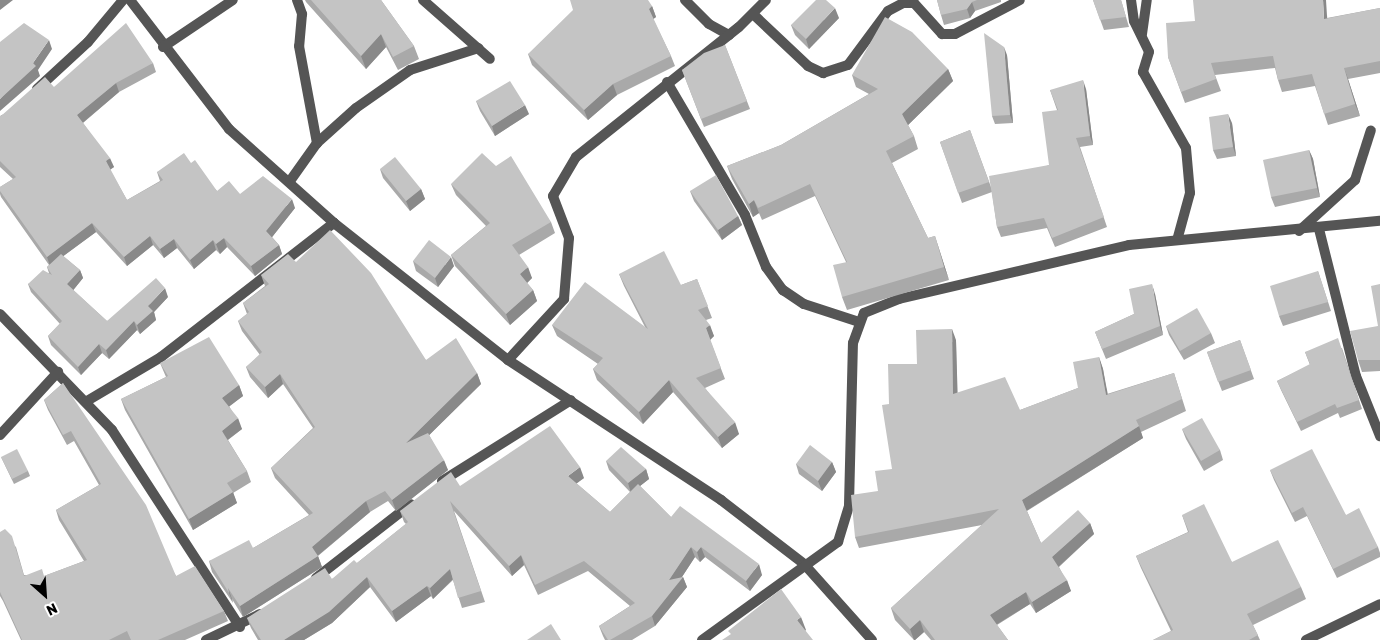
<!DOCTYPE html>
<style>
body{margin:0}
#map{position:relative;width:1380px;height:640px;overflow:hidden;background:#fff;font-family:Rubik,sans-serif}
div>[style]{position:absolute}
.minor>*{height:10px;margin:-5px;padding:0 5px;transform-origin:5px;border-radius:5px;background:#555}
.wall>*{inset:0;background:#a9a9a9}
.shaded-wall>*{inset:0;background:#898989}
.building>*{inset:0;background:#c4c4c4}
span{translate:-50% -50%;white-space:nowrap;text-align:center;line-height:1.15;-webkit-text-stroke:4px #fff;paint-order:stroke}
.north{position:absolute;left:20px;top:570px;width:50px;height:50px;-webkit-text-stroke:4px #fff;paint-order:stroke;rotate:154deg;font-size:14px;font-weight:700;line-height:20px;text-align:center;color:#000}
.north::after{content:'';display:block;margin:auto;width:18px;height:22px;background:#000;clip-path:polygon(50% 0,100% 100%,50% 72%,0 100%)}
</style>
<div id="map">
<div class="minor">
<div style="left:130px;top:0;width:163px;rotate:52.5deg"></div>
<div style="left:229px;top:129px;width:141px;rotate:41.8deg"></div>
<div style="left:334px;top:223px;width:221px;rotate:38.2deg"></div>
<div style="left:508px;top:360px;width:255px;rotate:33.3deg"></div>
<div style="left:721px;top:500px;width:105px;rotate:37.6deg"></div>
<div style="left:804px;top:564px;width:102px;rotate:48.2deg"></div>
<div style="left:297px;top:0;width:15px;rotate:70deg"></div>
<div style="left:302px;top:14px;width:32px;rotate:95deg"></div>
<div style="left:299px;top:46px;width:99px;rotate:79.5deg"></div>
<div style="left:423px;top:0;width:89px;rotate:41.4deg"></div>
<div style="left:685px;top:0;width:34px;rotate:45deg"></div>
<div style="left:709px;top:24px;width:23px;rotate:29deg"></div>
<div style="left:1131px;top:0;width:21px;rotate:82deg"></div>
<div style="left:1134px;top:21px;width:34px;rotate:64deg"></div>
<div style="left:1149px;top:52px;width:21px;rotate:107deg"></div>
<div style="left:1143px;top:72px;width:87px;rotate:60.5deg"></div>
<div style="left:1186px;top:148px;width:45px;rotate:84.9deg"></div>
<div style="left:1190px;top:193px;width:46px;rotate:105.3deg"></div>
<div style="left:753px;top:14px;width:76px;rotate:43.4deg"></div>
<div style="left:808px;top:66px;width:17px;rotate:25deg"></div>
<div style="left:823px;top:73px;width:26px;rotate:-18deg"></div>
<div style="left:848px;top:65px;width:67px;rotate:-53.5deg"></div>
<div style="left:888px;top:11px;width:17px;rotate:-28deg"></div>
<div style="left:903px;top:3px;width:11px"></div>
<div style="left:914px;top:3px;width:42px;rotate:47.9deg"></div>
<div style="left:942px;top:34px;width:13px"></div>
<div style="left:955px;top:34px;width:73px;rotate:-27.6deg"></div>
<div style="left:1142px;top:34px;width:34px;rotate:-82deg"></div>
<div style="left:163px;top:47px;width:84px;rotate:-33.9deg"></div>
<div style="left:667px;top:82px;width:154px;rotate:59.6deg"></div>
<div style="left:745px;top:215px;width:56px;rotate:68deg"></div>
<div style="left:766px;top:267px;width:29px;rotate:54deg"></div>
<div style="left:783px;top:290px;width:25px;rotate:34deg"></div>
<div style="left:804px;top:304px;width:58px;rotate:18.1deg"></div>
<div style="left:37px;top:89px;width:69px;rotate:-42.7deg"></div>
<div style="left:88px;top:42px;width:55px;rotate:-50.2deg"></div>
<div style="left:290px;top:181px;width:47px;rotate:-54.6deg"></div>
<div style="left:317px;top:143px;width:52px;rotate:-41.9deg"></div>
<div style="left:356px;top:108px;width:66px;rotate:-35.1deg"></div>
<div style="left:410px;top:70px;width:72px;rotate:-17.7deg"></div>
<div style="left:1319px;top:229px;width:152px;rotate:75.9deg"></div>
<div style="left:1356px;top:376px;width:65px;rotate:68.2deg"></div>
<div style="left:1299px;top:231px;width:76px;rotate:-42.3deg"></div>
<div style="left:1355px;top:180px;width:52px;rotate:-72.3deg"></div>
<div style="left:0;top:314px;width:161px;rotate:46deg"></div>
<div style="left:112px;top:430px;width:235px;rotate:57deg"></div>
<div style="left:508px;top:360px;width:83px;rotate:-47.4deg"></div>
<div style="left:564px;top:299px;width:61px;rotate:-85.3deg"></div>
<div style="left:569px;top:238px;width:45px;rotate:-110.9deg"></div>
<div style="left:553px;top:196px;width:45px;rotate:-59.5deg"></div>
<div style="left:576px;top:157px;width:208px;rotate:-38.6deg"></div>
<div style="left:739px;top:27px;width:38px;rotate:-45deg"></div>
<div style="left:87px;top:401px;width:86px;rotate:-30.7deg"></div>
<div style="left:161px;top:357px;width:219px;rotate:-37.8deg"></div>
<div style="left:0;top:435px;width:86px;rotate:-47.4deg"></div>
<div style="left:442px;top:481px;width:152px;rotate:-32.1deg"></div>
<div style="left:316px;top:578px;width:120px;rotate:-37.9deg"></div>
<div style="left:206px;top:640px;width:60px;rotate:-25.7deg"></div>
<div style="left:702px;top:640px;width:168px;rotate:-35.8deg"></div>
<div style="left:838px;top:542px;width:39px;rotate:-73deg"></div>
<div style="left:849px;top:505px;width:162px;rotate:-88.6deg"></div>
<div style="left:853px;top:343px;width:32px;rotate:-70deg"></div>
<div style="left:864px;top:313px;width:38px;rotate:-22deg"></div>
<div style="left:899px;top:299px;width:236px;rotate:-13.2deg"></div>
<div style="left:1129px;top:245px;width:252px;rotate:-5.5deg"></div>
<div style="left:1306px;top:640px;width:82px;rotate:-25.9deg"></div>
</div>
<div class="wall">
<div style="clip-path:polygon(305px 0,381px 0,414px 46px,419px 59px,398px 70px,386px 47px,366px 69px,306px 2px)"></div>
<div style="clip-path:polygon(937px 0,1001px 0,1001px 2px,975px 11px,970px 18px,944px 25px,941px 15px)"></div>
<div style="clip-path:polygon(1093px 0,1121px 0,1129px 27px,1104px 30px)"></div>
<div style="clip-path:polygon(652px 6px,656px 17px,653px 19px,671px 56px,675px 66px,617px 95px,588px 120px,532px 65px,528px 54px)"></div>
<div style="clip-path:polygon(1380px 8px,1380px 73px,1348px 79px,1360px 116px,1328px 125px,1315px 86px,1282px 92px,1278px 80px,1275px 68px,1215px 75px,1221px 91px,1185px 103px,1168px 57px,1195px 21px,1327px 18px)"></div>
<div style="clip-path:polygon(839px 18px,809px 49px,795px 35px,791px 25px)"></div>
<div style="clip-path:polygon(725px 45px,750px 109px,704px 127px,682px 70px)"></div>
<div style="clip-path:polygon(1007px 55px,1013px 123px,995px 124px,992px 116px)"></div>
<div style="clip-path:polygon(153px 63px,156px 72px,119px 92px,83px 123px,114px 167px,110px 170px,127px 200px,160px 181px,157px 172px,191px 163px,217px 191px,240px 194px,295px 208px,272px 237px,279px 245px,282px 254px,255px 276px,227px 247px,220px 254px,216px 250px,194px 269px,177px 248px,164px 258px,153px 245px,127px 266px,96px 232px,63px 256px,80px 270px,83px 278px,73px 290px,107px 321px,168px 297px,154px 312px,156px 320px,140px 334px,137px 330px,109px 359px,102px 353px,81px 375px,51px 345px,48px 336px,60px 324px,31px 292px,28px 284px,49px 273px,47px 267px,49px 265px,1px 197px,0 194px,0 187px,13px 179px,0 167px,0 116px,54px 87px)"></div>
<div style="clip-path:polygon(948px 69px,953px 81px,908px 125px,914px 136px,918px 149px,892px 163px,928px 238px,935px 236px,949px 280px,847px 310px,842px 297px,846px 262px,815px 196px,762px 220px,759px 213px,753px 217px,732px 179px,727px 166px,781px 145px,869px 94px,856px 87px,852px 75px)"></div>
<div style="clip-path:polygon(1086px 89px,1093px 145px,1080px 147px,1107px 227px,1055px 247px,1047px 228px,1001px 237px,997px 227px,992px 192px,962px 203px,940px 142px,970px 130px,991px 187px,1049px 165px,1057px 110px,1050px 90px)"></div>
<div style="clip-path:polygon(476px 101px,529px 114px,495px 136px,480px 111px)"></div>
<div style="clip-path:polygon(1232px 123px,1236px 156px,1217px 159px,1213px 150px)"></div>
<div style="clip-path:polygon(1309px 150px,1313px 159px,1320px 197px,1275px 207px,1271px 197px)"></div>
<div style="clip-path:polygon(380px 169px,421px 189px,425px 199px,410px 211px,383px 178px)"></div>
<div style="clip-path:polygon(451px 184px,551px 222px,555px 233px,519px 255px,532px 278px,527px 283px,533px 290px,537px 301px,510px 325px,455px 266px,451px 255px,486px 226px,456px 195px)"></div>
<div style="clip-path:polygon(690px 191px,738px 216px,742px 225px,722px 240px,694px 201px)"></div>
<div style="clip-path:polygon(413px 261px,454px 266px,438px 287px,416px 271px)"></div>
<div style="clip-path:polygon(296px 262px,426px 360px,477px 373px,481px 384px,429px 435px,448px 470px,396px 511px,388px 501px,370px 512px,318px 556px,322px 567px,243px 617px,232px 599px,233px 603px,212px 572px,209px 561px,253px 548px,309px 515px,275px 478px,271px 468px,313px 428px,283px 384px,268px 398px,250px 377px,246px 367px,260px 355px,242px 331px,238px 321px,247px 314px,243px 303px,265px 286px,261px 275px)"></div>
<div style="clip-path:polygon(1318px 271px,1331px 311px,1283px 326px,1279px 316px)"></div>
<div style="clip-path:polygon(619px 274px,681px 285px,697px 279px,712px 318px,706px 320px,714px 336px,710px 340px,725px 379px,705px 388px,739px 434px,722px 448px,673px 392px,643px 424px,597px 380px,593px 369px,598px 364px,557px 336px,552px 325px,645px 327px,624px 286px)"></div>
<div style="clip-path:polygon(1380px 284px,1380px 371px,1362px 372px,1358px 360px,1378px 326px)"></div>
<div style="clip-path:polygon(1155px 294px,1163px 335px,1106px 359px,1095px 332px,1134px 314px)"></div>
<div style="clip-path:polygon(1166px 326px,1211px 333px,1215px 343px,1184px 360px,1169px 335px)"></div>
<div style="clip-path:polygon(956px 340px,957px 393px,1020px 410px,1078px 388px,1099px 357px,1103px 369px,1107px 394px,1174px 373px,1186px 411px,1141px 432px,1143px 438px,1027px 511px,1041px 543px,1090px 523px,1094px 534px,1059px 567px,1071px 591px,1036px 613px,1030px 604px,997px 625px,1008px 640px,931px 640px,924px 632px,915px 640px,914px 640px,895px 620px,891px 608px,982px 525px,859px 548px,855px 537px,878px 491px,892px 469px,917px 364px)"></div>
<div style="clip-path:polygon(1240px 340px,1254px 379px,1222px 391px,1207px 352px)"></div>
<div style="clip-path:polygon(1342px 348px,1362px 409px,1340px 418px,1338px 413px,1301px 431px,1281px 390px,1277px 381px,1310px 365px,1305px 352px)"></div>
<div style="clip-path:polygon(160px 363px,239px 385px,243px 396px,229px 406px,242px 429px,228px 440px,247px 471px,251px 482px,233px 493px,237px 503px,193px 530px,125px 410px,121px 399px,166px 377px)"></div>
<div style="clip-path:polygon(63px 383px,176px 576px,224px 611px,228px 621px,185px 640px,21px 640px,3px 601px,0 596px,0 532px,16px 547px,24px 575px,44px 576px,84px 561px,59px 520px,56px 510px,99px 485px,74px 441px,67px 445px,48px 410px,44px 400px)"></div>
<div style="clip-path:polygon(1182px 429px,1220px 450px,1223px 460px,1204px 471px,1186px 439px)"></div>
<div style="clip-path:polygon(1px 457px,28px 471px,30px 476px,14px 484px)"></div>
<div style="clip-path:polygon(606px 461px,646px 469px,649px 479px,640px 486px,671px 517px,762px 575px,750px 591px,705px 557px,700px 562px,695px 557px,682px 577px,683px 577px,687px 587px,655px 626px,632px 640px,605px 640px,603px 636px,599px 626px,630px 606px,588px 571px,538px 595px,524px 565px,512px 576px,454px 511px,485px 602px,462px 608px,453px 580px,433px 599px,431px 596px,396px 622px,370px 587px,332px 623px,304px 640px,258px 640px,251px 628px,247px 618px,332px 579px,357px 563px,406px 524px,404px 522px,400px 511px,460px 486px,584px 478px,576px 483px,610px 512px,630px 492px,609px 470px)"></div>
<div style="clip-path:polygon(832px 462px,836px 472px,822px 491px,799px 474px,796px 464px)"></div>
<div style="clip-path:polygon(1270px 470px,1346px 515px,1378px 547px,1380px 553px,1380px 557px,1337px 578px,1307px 516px,1295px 522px,1274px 480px)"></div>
<div style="clip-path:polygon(1182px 515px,1232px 562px,1301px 587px,1306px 599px,1253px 625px,1260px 640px,1153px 640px,1171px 631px,1141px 568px,1136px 556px,1188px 532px)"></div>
</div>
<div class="shaded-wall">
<div style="clip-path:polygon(0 0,13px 0,0 10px)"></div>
<div style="clip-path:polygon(1323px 0,1326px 0,1328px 31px,1324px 19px)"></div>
<div style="clip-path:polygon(972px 2px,975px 11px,970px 18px,967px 9px)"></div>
<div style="clip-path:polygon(652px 6px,656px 17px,652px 20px,649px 9px)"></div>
<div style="clip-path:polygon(835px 8px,839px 18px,809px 49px,806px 39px)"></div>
<div style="clip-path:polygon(381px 34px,386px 47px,366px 69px,361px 56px)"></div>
<div style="clip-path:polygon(49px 40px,52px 49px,38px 70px,40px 76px,0 111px,0 99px,33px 63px)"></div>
<div style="clip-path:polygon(1004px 47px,1007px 55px,1013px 123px,1010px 115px)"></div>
<div style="clip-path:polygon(1344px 68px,1348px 79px,1360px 116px,1355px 104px)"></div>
<div style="clip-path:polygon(948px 69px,953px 81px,906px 127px,902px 114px)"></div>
<div style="clip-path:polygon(1083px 80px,1086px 89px,1093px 145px,1090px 136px)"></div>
<div style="clip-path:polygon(116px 83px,119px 92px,80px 125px,77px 115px)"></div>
<div style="clip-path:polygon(613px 84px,617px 95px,588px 120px,584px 110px)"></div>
<div style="clip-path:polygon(525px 105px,529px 114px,495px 136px,492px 126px)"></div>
<div style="clip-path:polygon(1228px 114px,1232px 123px,1236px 156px,1233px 147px)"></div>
<div style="clip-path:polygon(1309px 150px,1313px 159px,1320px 197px,1317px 188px)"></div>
<div style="clip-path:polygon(110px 158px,114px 167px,109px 170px,106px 161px)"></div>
<div style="clip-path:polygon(421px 189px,425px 199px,410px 211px,406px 201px)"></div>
<div style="clip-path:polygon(292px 199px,295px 208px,269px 241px,266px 231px)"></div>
<div style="clip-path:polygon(754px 200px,759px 213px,753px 217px,749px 204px)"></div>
<div style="clip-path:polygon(738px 216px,742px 225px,722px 240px,718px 230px)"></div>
<div style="clip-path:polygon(92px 223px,96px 232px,50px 266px,47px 257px)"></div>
<div style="clip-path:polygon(150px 236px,153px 245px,127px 266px,124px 257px)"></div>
<div style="clip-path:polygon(935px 236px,939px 249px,949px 280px,944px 267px)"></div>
<div style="clip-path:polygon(224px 238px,227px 247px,220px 254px,216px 244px)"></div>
<div style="clip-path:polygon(174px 239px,177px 248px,164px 258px,160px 249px)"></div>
<div style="clip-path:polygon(213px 240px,216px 250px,194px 269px,190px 260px)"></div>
<div style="clip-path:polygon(279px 245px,282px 254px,255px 276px,251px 266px)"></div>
<div style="clip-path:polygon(451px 257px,454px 266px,438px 287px,435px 278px)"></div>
<div style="clip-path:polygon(528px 267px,532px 278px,524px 286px,520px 274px)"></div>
<div style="clip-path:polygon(80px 270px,83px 278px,71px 293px,67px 284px)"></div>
<div style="clip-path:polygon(1152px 284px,1155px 294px,1163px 335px,1160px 326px)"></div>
<div style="clip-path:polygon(165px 288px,168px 297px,154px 312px,156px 320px,140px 334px,137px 325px,148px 306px)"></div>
<div style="clip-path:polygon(533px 290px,537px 301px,510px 325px,506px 314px)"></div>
<div style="clip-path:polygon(134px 321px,137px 330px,109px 359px,106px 350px)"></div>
<div style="clip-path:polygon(710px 325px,714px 336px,710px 340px,706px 328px)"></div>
<div style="clip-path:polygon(952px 329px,956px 340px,958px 406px,953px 394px)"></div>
<div style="clip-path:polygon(99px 344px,102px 353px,81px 375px,78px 367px)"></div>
<div style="clip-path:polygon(1099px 357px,1103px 369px,1110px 406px,1106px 395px)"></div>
<div style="clip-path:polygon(477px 373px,481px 384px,410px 454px,406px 443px)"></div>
<div style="clip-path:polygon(280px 374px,283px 384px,268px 398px,265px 387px)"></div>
<div style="clip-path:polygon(669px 380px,673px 392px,643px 424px,639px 412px)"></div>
<div style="clip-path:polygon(239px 385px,243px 396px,226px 409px,222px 398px)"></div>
<div style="clip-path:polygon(238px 418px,242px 429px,226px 441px,222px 431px)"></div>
<div style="clip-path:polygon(735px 422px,739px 434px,722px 448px,718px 437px)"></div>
<div style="clip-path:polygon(1139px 426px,1143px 438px,1026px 511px,1022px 500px)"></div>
<div style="clip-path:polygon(444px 460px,448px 470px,396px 511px,392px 500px)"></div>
<div style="clip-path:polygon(832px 462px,836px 472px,822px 491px,818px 481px)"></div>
<div style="clip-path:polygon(580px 467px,584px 478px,572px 487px,568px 476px)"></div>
<div style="clip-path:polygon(646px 469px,649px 479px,631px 493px,628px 483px)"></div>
<div style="clip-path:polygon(233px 492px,237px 503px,193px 530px,189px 519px)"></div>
<div style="clip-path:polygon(366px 501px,370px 512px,316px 557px,312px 547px)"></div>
<div style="clip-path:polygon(1090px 523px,1094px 534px,1057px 568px,1052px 557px)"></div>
<div style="clip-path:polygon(691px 547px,695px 557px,676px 586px,683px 577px,687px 587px,655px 626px,652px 616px,669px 580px)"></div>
<div style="clip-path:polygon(701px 547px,705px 557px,700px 562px,697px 552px)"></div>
<div style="clip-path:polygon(521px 555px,524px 565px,512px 576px,509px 566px)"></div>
<div style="clip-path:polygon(318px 556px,322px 567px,243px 617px,240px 606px)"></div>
<div style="clip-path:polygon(759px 564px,762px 575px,750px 591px,746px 581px)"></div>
<div style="clip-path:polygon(450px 569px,453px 579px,433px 599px,430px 588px)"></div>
<div style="clip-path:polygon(367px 577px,370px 587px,332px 623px,304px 640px,284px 640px)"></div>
<div style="clip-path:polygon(1067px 580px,1071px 591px,1036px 613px,1032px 602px)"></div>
<div style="clip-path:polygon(427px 586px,431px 596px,396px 622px,392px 611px)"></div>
<div style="clip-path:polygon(228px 588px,232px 599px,233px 603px,229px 593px)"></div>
<div style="clip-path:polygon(1026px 592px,1030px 604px,994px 626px,990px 615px)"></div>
<div style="clip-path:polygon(801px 617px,806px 630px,802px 634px,797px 620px)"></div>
<div style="clip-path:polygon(920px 620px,924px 632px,915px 640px,914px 640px,910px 629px)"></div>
</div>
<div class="building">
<div style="clip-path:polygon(311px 0,381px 0,414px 46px,393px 57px,381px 34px,361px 56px)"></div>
<div style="clip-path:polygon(570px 0,648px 0,652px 6px,649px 9px,671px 56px,613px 84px,584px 110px,528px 54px,573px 10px)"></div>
<div style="clip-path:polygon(816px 0,826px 0,835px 8px,806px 39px,791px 25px)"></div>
<div style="clip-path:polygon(937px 0,977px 0,972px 2px,967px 9px,941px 15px)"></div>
<div style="clip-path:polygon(1093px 0,1121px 0,1126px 17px,1100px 20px)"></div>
<div style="clip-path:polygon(1193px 0,1323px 0,1324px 19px,1380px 8px,1380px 61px,1344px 68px,1355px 104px,1324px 114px,1312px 74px,1278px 80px,1273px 56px,1211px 63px,1216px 79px,1181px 92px,1168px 57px,1166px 23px,1195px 21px)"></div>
<div style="clip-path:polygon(885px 17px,912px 32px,948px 69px,902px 114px,914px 136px,886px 151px,928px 238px,935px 236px,944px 267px,842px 297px,833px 265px,847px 262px,810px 184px,758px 208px,754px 200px,749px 204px,727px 166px,781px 145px,878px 89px,852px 75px)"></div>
<div style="clip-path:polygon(24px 23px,49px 40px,33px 63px,36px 66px,0 99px,0 42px)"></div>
<div style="clip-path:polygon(126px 23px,153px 63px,116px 83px,77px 115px,110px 158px,106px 161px,127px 200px,163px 180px,157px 172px,184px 153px,191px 163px,195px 160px,217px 191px,229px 181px,240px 194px,263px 176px,292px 199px,266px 231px,279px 245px,251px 266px,224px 238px,216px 244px,213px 240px,190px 260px,174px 239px,160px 249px,150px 236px,124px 257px,92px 223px,47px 257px,0 191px,0 187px,16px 177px,0 161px,0 116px,1px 116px,45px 77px,54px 87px)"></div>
<div style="clip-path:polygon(984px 33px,1004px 47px,1010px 115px,992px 116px)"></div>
<div style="clip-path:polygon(725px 45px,747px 101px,701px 119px,682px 70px,704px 53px)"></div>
<div style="clip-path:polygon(1083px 80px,1090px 136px,1076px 138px,1104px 217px,1052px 238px,1044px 218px,997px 227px,989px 176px,1049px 165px,1042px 112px,1058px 110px,1050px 90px)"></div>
<div style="clip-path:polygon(510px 81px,525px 105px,492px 126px,476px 101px)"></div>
<div style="clip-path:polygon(1228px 114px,1233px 147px,1213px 150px,1209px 117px)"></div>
<div style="clip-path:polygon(970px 130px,989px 182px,958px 193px,940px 142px)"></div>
<div style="clip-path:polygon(1309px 150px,1317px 188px,1271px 197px,1263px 160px)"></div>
<div style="clip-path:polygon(482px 153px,496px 166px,511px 156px,551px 222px,512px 245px,528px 267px,520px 274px,533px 290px,506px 314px,451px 255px,490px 223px,451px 184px)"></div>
<div style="clip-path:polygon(395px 157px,421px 189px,406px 201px,380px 169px)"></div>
<div style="clip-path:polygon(716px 175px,738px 216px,718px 230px,690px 191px)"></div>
<div style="clip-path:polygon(330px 230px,371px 273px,426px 360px,456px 338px,477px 373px,406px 443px,428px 433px,444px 460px,392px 500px,385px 491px,366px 501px,312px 547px,318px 556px,240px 606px,228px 588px,229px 593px,209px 561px,249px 540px,253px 548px,313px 513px,271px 468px,315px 427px,280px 374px,265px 387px,246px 367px,262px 352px,238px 321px,249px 312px,243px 303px,269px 284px,261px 275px,288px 254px,296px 262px)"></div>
<div style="clip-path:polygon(429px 240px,451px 257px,435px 278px,413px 261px)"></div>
<div style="clip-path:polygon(664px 251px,681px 285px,697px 279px,708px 306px,698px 310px,710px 325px,706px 328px,721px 368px,696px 378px,735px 422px,718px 437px,669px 380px,639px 412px,593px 369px,603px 358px,552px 325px,585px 282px,648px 329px,619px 274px)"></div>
<div style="clip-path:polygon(61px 254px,80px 270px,67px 284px,107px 321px,156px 278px,165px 288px,148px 306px,153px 311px,137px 325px,134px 321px,106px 350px,99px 344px,78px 367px,48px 336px,62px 321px,28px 284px,43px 270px,52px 275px,47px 267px)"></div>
<div style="clip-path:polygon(1318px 271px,1328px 302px,1279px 316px,1270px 286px)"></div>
<div style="clip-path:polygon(1152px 284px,1160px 326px,1102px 349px,1095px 332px,1134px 314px,1129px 289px)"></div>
<div style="clip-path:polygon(1380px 284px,1380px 360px,1358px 360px,1350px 331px,1378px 326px,1371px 286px)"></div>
<div style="clip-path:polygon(1197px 308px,1211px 333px,1180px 351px,1166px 326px)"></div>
<div style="clip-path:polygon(952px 329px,953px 394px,1005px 377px,1020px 410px,1078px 388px,1073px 362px,1099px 357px,1106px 395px,1174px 373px,1182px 399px,1136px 420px,1139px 426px,1022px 500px,1041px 543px,1078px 510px,1090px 523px,1052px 557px,1067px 580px,1032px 602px,1026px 592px,990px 615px,1008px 640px,935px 640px,920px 620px,910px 629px,891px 608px,999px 509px,855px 537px,851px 495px,878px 491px,875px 471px,892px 469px,882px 405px,889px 404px,888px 364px,917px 364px,916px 330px)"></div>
<div style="clip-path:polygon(209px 337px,239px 385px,222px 398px,238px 418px,222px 431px,247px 471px,227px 483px,233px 492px,189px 519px,121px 399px,168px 376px,160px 363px)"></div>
<div style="clip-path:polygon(1338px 338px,1359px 400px,1337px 408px,1335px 404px,1297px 422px,1277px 381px,1310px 364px,1305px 352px)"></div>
<div style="clip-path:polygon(1240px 340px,1251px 370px,1218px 382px,1207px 352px)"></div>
<div style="clip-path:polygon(63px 383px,146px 505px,176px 576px,195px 566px,224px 611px,158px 640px,131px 640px,127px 631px,109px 640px,22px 640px,0 592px,0 532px,5px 529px,12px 536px,24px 576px,42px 569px,44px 576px,87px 560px,56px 510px,101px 484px,71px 431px,63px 435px,44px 400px)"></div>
<div style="clip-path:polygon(1202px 418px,1220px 450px,1201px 461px,1182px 429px)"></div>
<div style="clip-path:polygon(550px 426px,580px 467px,568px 476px,610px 512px,638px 484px,671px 517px,680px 506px,759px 564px,746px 581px,701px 547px,697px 552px,691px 547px,669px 580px,683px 577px,652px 616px,610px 640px,608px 640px,599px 626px,635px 603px,584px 561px,535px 585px,521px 555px,509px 566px,450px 501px,481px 591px,458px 598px,450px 569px,430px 588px,427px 586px,392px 611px,367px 577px,329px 612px,284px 640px,261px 640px,247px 618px,325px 568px,332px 579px,354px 560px,357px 563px,408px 522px,400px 511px,451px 472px,460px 486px)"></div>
<div style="clip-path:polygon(810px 445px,832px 462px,818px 481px,796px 464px)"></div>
<div style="clip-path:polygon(621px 447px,646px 469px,628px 483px,606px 461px)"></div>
<div style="clip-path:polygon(17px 449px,28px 471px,12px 479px,1px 457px)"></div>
<div style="clip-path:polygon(1312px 449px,1346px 515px,1359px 508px,1378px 547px,1333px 569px,1303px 507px,1292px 513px,1270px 470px)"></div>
<div style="clip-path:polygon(1204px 504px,1232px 562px,1278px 540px,1301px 587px,1247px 614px,1258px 635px,1249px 640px,1153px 640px,1173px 630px,1136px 556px,1189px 532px,1182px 515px)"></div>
<div style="clip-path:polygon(781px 589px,801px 617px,797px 620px,813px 640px,722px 640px,731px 634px,728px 631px)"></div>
<div style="clip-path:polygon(551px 624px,561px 640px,527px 640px)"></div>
</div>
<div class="north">N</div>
</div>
